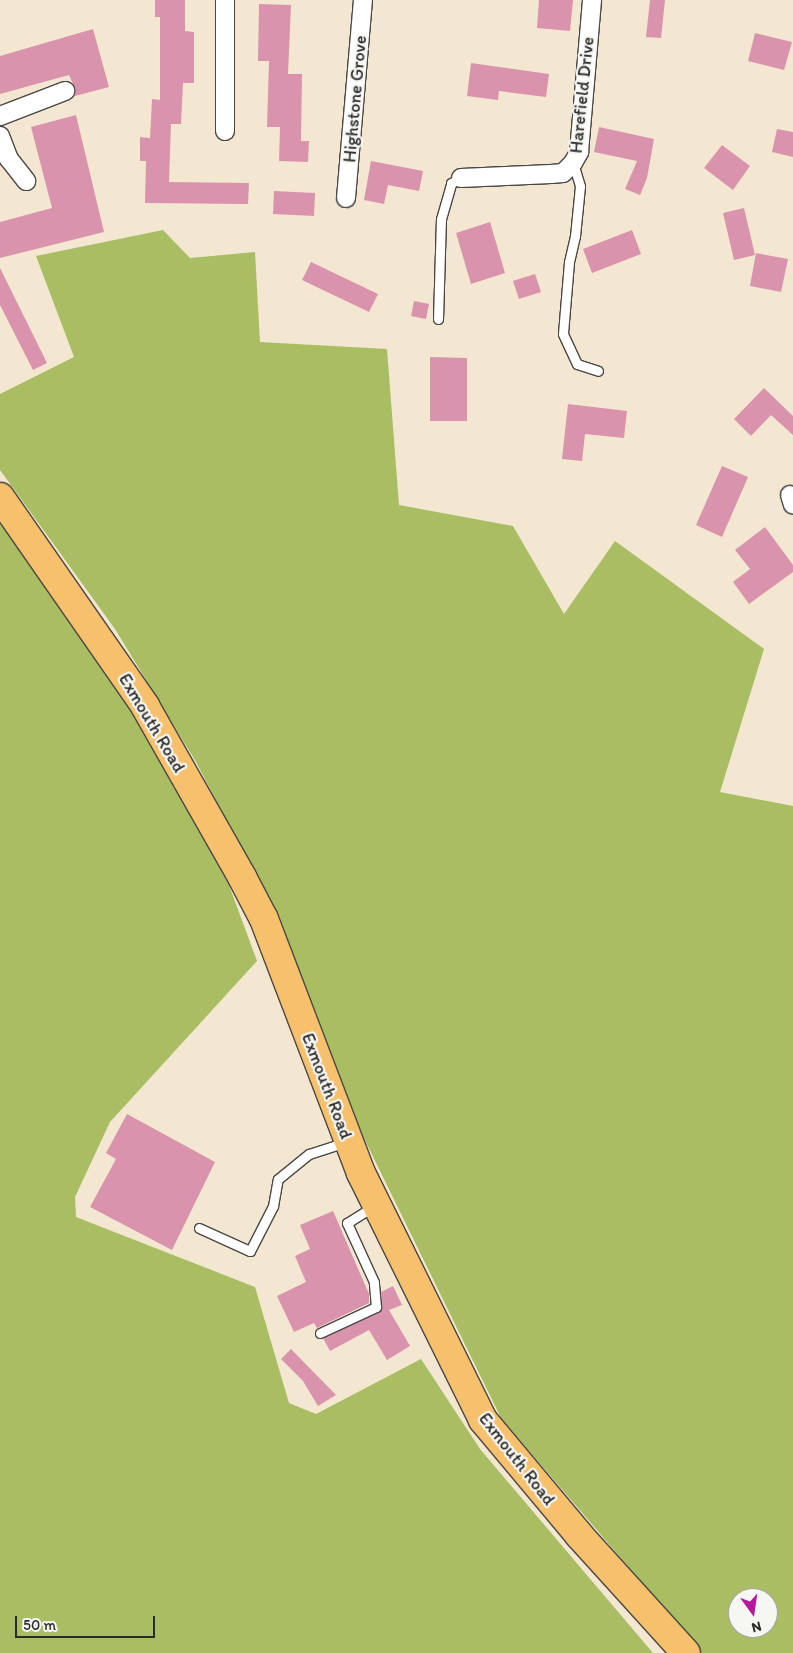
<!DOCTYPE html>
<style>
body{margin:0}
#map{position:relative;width:793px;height:1653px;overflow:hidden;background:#f3e7d1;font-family:Itim,sans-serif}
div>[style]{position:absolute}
.green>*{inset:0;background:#a9be63}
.building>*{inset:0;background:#da93ad}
.roads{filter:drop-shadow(1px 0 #494744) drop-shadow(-1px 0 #494744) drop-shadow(0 1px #494744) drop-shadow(0 -1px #494744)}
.lane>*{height:9px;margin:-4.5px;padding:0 4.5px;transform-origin:4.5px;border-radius:4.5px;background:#fff}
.street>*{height:18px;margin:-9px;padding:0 9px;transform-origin:9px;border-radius:9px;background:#fff}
.highway>*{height:28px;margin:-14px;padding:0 14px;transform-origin:14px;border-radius:14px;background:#f7c06c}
span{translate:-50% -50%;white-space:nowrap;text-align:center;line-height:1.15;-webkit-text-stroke:4.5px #f6f6f2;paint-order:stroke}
.street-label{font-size:18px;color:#2b2b2b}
.north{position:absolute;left:728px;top:1588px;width:50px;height:50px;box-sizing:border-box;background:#f6f6f2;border:1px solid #a5a5a2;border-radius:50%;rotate:166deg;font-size:14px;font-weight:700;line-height:20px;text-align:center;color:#2b2b2b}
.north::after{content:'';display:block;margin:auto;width:18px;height:22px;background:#b5179e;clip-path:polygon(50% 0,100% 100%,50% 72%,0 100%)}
.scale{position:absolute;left:15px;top:1616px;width:140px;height:22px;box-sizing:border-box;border:2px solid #2b2b2b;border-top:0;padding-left:6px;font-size:15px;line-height:18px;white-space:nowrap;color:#2b2b2b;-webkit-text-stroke:4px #f6f6f2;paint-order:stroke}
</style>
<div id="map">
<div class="green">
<div style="clip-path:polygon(evenodd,163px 230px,190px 258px,255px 252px,260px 342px,387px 349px,399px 505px,513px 526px,564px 614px,615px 541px,764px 649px,720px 792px,793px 806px,793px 1653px,702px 1653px,501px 1418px,357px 1124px,285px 933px,196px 762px,115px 629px,0 470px,0 394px,74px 357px,36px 256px,163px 230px,738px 1598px,768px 1598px,768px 1628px,738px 1628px,738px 1598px)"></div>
<div style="clip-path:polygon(0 523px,100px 654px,226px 877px,257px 961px,110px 1122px,75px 1197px,76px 1217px,255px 1287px,289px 1403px,316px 1414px,421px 1359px,480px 1449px,653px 1653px,0 1653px)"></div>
</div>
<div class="building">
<div style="clip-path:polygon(155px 0,185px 0,185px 31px,194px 32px,194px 83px,183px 83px,181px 124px,171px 124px,169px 182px,249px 183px,248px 204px,145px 203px,146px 161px,140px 161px,140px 137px,150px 138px,152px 99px,160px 100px,160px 17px,155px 17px)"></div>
<div style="clip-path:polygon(539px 0,573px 0,570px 31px,537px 28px)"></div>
<div style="clip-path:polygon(650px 0,665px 0,661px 38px,646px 37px)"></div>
<div style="clip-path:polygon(259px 4px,291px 5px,288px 74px,302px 74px,301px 141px,309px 141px,308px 162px,279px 161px,280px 127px,267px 127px,269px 61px,258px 61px)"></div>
<div style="clip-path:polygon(93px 29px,109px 87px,75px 96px,75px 88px,69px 75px,0 94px,0 56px)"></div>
<div style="clip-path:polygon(755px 33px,792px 42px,784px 70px,748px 61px)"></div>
<div style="clip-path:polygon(471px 63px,549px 74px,546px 97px,499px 91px,498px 100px,467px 96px)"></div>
<div style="clip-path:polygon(76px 115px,104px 232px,0 258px,0 222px,52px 208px,31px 127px)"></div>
<div style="clip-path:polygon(599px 127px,654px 139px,647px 178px,640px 195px,625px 189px,637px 161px,594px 152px)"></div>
<div style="clip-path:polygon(777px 129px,793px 132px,793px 157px,772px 152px)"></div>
<div style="clip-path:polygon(722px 145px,750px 166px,733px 190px,704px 168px)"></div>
<div style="clip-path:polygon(371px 161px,423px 171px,419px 191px,388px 185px,384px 204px,364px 200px)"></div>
<div style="clip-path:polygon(274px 191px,315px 193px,314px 216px,273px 214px)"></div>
<div style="clip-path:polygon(744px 208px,755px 255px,734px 260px,723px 213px)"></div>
<div style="clip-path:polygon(490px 222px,505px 273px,471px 284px,456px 233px)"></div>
<div style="clip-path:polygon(632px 230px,641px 254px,592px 273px,583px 249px)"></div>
<div style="clip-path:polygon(756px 253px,788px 259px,781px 292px,750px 286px)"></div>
<div style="clip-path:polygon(311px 262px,378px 294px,369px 312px,302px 280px)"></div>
<div style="clip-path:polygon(0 268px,47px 363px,33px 370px,0 305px)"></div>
<div style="clip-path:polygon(535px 274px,541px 292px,519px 299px,513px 281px)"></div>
<div style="clip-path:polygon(414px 301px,429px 304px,426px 319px,411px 316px)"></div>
<div style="clip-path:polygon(430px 357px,467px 358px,467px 421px,430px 421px)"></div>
<div style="clip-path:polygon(764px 388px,793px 416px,793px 435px,771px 415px,751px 436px,734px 419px)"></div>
<div style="clip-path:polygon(568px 404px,627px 411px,624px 438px,585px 434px,582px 461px,562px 459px)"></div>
<div style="clip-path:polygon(722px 466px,748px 477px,722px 537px,696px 525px)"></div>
<div style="clip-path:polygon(765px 527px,793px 565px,793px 572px,749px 604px,733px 582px,750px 569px,735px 550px)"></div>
<div style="clip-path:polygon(127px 1114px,215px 1162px,172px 1250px,90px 1207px,116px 1159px,106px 1153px)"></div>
<div style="clip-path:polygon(333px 1211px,369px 1294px,369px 1303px,317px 1328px,314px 1323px,294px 1332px,277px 1296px,306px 1282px,295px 1256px,310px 1249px,300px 1225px)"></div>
<div style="clip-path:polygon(393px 1286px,402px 1305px,389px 1310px,410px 1346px,387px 1360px,369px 1330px,330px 1351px,323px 1338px,379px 1312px,382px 1307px,381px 1292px)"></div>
<div style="clip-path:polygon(291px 1349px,336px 1395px,318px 1406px,303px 1381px,281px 1359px)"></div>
</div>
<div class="roads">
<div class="lane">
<div style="left:573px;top:163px;width:24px;rotate:73deg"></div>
<div style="left:580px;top:186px;width:50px;rotate:95.7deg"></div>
<div style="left:575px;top:236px;width:27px;rotate:103deg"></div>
<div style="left:569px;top:262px;width:72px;rotate:94.8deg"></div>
<div style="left:563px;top:334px;width:33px;rotate:65deg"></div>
<div style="left:577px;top:364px;width:22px;rotate:18deg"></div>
<div style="left:438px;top:319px;width:100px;rotate:-88.3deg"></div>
<div style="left:441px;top:219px;width:37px;rotate:-74deg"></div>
<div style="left:451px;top:183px;width:11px;rotate:-27deg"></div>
<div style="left:199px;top:1228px;width:56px;rotate:24.3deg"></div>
<div style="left:250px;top:1251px;width:51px;rotate:-62.9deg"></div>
<div style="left:273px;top:1206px;width:27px;rotate:-80deg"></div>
<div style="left:278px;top:1179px;width:40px;rotate:-39deg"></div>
<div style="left:309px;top:1154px;width:38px;rotate:-18deg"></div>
<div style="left:320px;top:1333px;width:62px;rotate:-24.9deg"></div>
<div style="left:376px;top:1307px;width:25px;rotate:-95deg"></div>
<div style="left:374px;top:1282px;width:65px;rotate:-114.6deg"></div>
<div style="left:347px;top:1223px;width:32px;rotate:-32deg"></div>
</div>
<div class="street">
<div style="left:0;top:116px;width:70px;rotate:-21deg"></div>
<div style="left:225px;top:131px;width:131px;rotate:-90deg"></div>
<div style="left:0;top:136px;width:25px;rotate:69deg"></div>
<div style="left:9px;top:159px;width:28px;rotate:52deg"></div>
<div style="left:461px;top:178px;width:90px;rotate:-2.5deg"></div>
<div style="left:551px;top:174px;width:12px;rotate:-5deg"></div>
<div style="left:563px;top:173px;width:14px;rotate:-45deg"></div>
<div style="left:573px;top:163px;width:13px;rotate:-61deg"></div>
<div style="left:579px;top:152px;width:153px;rotate:-85.1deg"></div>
<div style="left:346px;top:198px;width:199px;rotate:-85.1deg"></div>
<div style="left:790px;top:495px;width:10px;rotate:73deg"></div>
</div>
<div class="highway">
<div style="left:0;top:497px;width:254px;rotate:55.2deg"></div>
<div style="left:145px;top:706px;width:197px;rotate:60.4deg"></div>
<div style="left:242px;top:877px;width:47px;rotate:62.4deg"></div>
<div style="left:264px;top:919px;width:272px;rotate:69.1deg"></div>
<div style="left:361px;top:1173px;width:275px;rotate:63.7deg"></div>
<div style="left:483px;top:1420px;width:150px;rotate:50.1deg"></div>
<div style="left:579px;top:1535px;width:159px;rotate:47.8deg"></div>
</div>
</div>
<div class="street-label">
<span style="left:582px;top:95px;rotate:-84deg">Harefield Drive</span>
<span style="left:355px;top:99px;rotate:-85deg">Highstone Grove</span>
<span style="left:152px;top:723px;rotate:59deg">Exmouth Road</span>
<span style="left:327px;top:1086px;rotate:69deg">Exmouth Road</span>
<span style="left:517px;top:1459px;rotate:52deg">Exmouth Road</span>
</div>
<div class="north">N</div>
<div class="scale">50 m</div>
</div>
